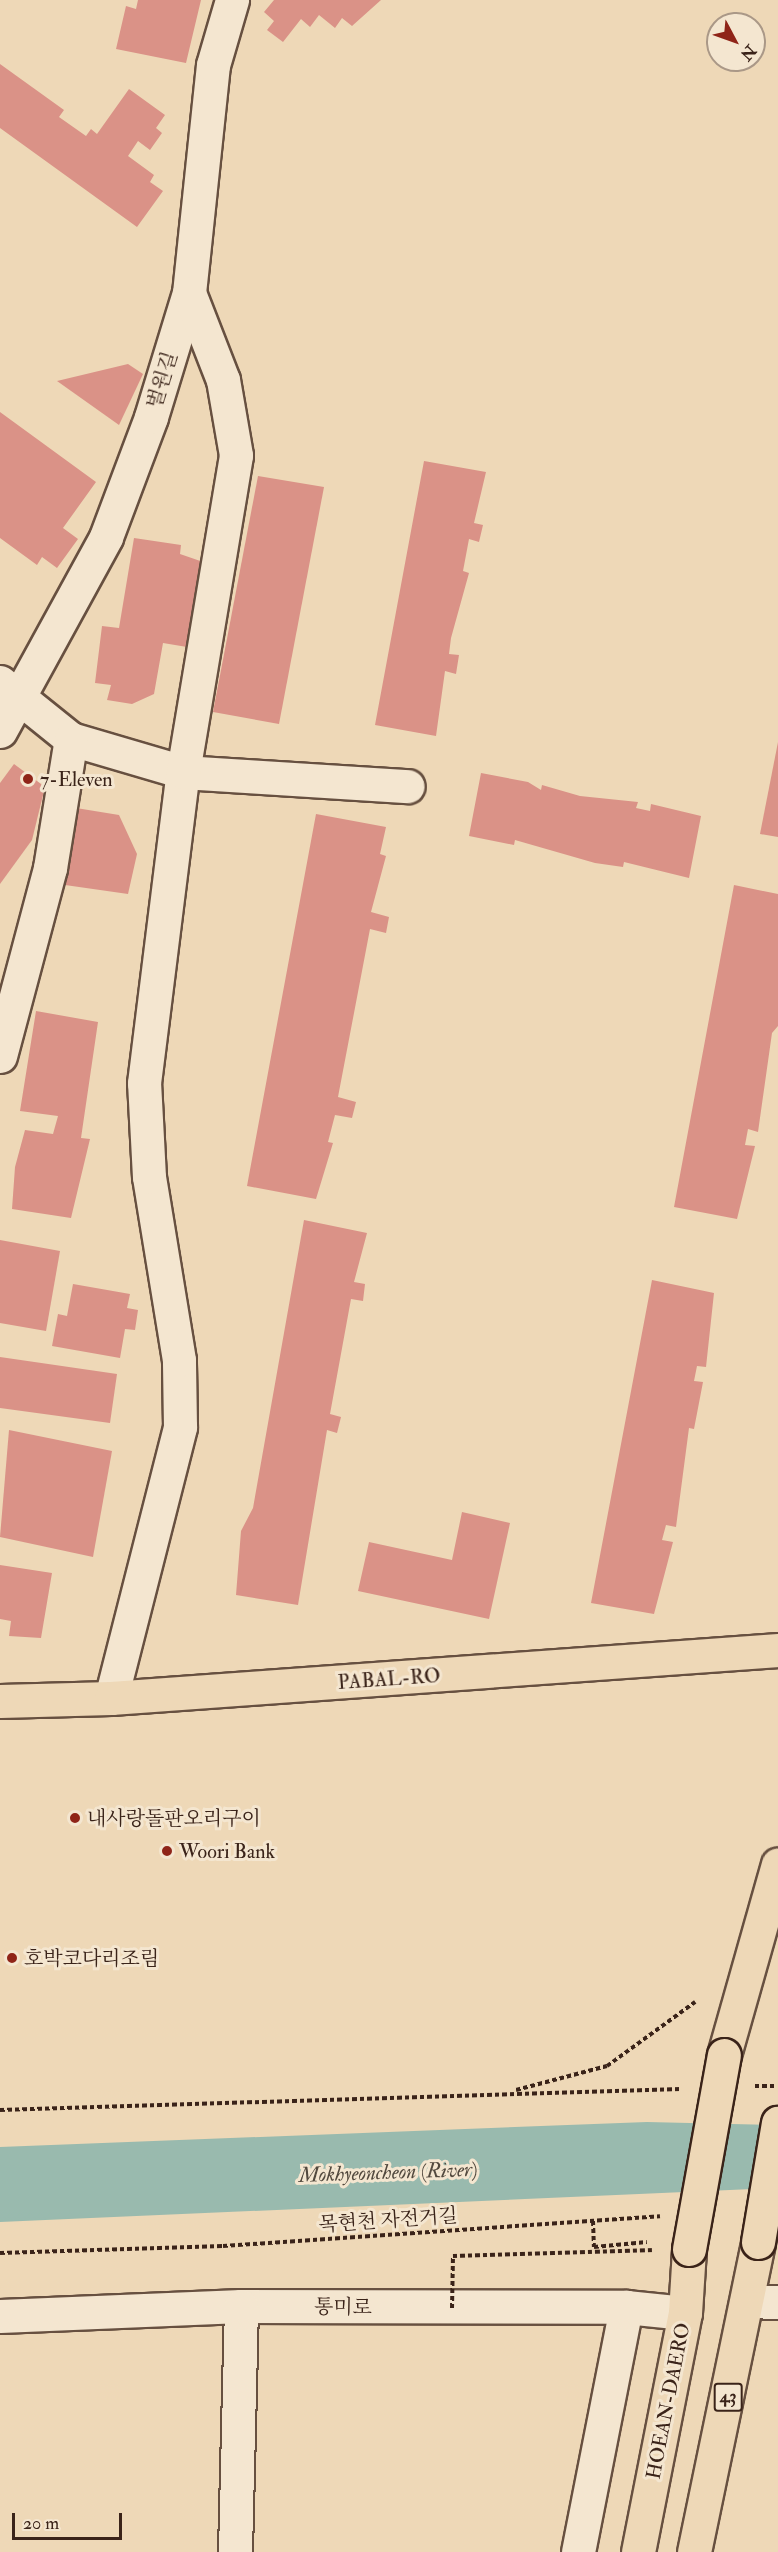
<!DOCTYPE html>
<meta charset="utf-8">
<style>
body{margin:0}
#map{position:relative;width:778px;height:2552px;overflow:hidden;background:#eed8b7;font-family:"IM FELL Double Pica","Noto Serif KR",serif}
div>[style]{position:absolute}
.water>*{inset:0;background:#99baae}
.building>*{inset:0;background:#da9287}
.path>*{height:4px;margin-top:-2px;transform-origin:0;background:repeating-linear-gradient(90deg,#3a2319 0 4.5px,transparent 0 7.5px)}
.roads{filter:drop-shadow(2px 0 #675040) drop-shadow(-2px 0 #675040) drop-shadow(0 2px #675040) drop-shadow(0 -2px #675040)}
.minor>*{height:33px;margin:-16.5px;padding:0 16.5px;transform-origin:16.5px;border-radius:16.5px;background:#f4e6d0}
.major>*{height:33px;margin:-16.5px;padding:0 16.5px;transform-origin:16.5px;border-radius:16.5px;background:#eed8b7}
.path-bridge>*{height:4px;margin-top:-2px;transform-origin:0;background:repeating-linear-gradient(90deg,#3a2319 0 4.5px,transparent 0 7.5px)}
.bridges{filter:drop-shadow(2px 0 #3a2319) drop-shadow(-2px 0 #3a2319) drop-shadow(0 2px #3a2319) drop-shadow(0 -2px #3a2319)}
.major-bridge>*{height:33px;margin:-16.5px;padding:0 16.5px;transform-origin:16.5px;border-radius:16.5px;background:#eed8b7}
.dots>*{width:16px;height:16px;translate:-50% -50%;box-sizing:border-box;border:3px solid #f4e6d0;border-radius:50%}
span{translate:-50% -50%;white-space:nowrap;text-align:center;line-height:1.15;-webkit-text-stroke:6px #f4e6d0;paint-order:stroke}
.shield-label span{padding:2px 4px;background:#f4e6d0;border:2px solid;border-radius:4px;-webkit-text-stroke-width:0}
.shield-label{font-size:18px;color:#3a2319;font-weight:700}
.street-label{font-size:20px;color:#3a2319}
.poi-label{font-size:20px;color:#3a2319}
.left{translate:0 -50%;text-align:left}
.water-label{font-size:21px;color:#52493e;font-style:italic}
.north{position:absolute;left:706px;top:12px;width:60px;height:60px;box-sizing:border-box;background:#f4e6d0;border:2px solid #aa9887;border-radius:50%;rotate:131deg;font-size:16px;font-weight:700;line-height:24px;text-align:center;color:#3a2319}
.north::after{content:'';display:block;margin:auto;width:21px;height:27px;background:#8f2418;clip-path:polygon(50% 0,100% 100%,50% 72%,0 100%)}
.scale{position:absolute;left:12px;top:2513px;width:110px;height:27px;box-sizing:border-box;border:3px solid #3a2319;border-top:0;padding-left:8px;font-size:18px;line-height:21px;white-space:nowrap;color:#3a2319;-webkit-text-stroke:4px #f4e6d0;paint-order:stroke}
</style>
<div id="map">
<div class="water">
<div style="clip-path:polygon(647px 2122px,778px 2125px,778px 2188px,0 2222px,0 2147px)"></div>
</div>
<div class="building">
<div style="clip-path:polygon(138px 0,201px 0,186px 63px,116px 49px,126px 6px,136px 9px)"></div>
<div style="clip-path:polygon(274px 0,381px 0,352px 26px,342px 18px,335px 28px,319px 15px,310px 27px,301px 19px,283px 42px,267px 30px,274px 21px,264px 12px)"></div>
<div style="clip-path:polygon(0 64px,64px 110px,59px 117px,86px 136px,91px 129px,97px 134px,129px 89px,165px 115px,156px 128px,162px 133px,150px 150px,138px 141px,128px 156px,154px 175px,150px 182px,163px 191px,137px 227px,0 128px)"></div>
<div style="clip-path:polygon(128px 364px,143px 374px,119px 425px,57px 381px)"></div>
<div style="clip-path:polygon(0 412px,96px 482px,63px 528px,78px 539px,57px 568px,42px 557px,37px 565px,0 538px)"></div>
<div style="clip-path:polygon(424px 461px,486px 472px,474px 523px,483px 525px,479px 542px,469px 539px,463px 571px,469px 573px,451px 638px,449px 654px,459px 655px,456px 674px,445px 671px,436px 736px,375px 725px)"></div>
<div style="clip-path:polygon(258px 476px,324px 487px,279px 724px,213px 712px)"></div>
<div style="clip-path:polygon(134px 538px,181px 545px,180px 554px,209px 564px,193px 648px,163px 643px,154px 694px,132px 704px,107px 700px,111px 685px,95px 683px,102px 626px,119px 628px)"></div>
<div style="clip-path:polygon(778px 742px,778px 837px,760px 834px)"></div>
<div style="clip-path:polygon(14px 764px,45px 787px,32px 840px,0 884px,0 783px)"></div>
<div style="clip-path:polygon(481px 773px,528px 782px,541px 790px,542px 785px,580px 796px,638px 802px,636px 808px,650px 811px,651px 804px,701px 816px,689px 878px,624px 862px,623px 867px,595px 863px,515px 840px,514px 845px,469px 836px)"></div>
<div style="clip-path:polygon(70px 807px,119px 815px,137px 854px,128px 894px,58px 884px)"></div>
<div style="clip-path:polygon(316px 814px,386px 827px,380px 854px,386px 856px,371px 912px,389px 917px,386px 933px,370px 929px,338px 1097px,356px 1102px,352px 1118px,335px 1115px,328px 1142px,333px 1143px,316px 1199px,247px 1186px)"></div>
<div style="clip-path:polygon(734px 885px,778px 894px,778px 1026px,772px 1033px,758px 1132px,748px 1129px,745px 1145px,755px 1146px,737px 1219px,674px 1207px)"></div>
<div style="clip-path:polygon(36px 1011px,98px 1022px,81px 1138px,90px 1139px,71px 1218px,12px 1209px,15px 1167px,25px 1130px,53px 1134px,58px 1116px,20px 1111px)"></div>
<div style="clip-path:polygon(304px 1220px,367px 1233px,354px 1282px,365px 1284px,363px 1301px,351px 1299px,330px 1414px,341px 1417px,337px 1433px,327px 1430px,298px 1605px,236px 1595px,241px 1531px,253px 1508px)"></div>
<div style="clip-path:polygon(0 1240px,60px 1251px,46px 1331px,0 1323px)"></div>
<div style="clip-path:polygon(652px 1280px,714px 1293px,706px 1367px,697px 1366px,694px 1381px,703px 1382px,694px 1429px,689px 1428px,676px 1527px,666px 1525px,662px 1540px,673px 1542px,654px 1614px,591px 1603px)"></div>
<div style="clip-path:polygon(73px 1284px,130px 1294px,127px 1308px,138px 1310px,135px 1330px,125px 1329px,120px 1358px,52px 1346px,58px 1314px,67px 1316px)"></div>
<div style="clip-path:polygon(0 1357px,117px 1374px,110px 1423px,0 1408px)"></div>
<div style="clip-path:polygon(9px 1430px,112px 1451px,93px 1557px,0 1537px)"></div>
<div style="clip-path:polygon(462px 1512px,510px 1523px,489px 1619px,358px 1591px,369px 1542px,452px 1560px)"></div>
<div style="clip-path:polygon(0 1565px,52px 1573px,41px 1638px,9px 1636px,11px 1621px,0 1619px)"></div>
</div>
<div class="path">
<div style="left:755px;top:2086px;width:19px"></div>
<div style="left:516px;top:2090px;width:94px;rotate:-14.8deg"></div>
<div style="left:607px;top:2066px;width:109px;rotate:-36deg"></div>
<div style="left:0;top:2110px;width:681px;rotate:-1.77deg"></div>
<div style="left:593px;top:2221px;width:26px;rotate:88deg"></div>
<div style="left:594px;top:2247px;width:53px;rotate:-5.4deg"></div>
<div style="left:0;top:2253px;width:223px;rotate:-1.8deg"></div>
<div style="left:223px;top:2246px;width:438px;rotate:-3.9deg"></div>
</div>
<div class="roads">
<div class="minor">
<div style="left:0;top:682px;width:91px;rotate:38.8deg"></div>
<div style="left:71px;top:739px;width:117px;rotate:16.4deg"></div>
<div style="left:183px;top:772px;width:225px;rotate:3.6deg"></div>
<div style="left:0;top:731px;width:221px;rotate:-61.3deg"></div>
<div style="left:106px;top:537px;width:128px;rotate:-69.4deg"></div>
<div style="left:151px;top:417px;width:130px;rotate:-73deg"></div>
<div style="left:189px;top:293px;width:229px;rotate:-84deg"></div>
<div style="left:213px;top:65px;width:68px;rotate:-73.7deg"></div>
<div style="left:0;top:1056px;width:195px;rotate:-75.1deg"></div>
<div style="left:50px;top:868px;width:131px;rotate:-80.8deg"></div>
<div style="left:111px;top:1698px;width:280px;rotate:-75.7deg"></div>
<div style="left:180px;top:1427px;width:67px;rotate:-90.9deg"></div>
<div style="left:179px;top:1360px;width:185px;rotate:-99.3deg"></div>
<div style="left:149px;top:1177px;width:94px;rotate:-93deg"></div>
<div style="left:144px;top:1083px;width:313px;rotate:-82.9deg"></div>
<div style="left:183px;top:772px;width:321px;rotate:-80.5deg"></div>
<div style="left:236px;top:455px;width:76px;rotate:-99.8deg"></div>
<div style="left:223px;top:380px;width:93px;rotate:-111.3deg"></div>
<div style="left:748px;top:2301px;width:30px;rotate:2deg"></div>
<div style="left:0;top:2316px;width:241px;rotate:-2.4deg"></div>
<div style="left:241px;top:2306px;width:385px;rotate:0.1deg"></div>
<div style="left:626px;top:2307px;width:59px;rotate:5.8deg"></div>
<div style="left:235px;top:2552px;width:246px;rotate:-88.6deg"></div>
<div style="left:578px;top:2552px;width:250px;rotate:-78.9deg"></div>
</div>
<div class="major">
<div style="left:0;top:1701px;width:111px;rotate:-1.5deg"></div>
<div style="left:111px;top:1698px;width:669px;rotate:-4.12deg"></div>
<div style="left:724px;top:2055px;width:198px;rotate:-74.2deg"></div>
<div style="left:638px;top:2552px;width:244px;rotate:-78.9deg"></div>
<div style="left:685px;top:2313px;width:64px;rotate:-86.4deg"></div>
<div style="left:694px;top:2552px;width:317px;rotate:-78.3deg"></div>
</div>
</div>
<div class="path-bridge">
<div style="left:452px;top:2308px;width:52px;rotate:-88.9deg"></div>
<div style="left:453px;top:2256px;width:202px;rotate:-1.7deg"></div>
</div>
<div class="bridges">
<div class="major-bridge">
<div style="left:758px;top:2242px;width:121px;rotate:-80.5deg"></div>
<div style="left:689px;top:2249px;width:197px;rotate:-79.8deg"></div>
</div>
</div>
<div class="dots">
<div style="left:28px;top:779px;background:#8f2418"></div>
<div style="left:75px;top:1818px;background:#8f2418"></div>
<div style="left:167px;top:1851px;background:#8f2418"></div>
<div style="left:12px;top:1958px;background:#8f2418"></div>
</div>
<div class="shield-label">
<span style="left:728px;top:2397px">43</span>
</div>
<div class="street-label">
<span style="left:162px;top:380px;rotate:-73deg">벌원길</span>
<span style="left:389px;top:1679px;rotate:-4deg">PABAL-RO</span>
<span style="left:388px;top:2220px;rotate:-4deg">목현천 자전거길</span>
<span style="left:343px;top:2307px;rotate:1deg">통미로</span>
<span style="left:668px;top:2401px;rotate:-79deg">HOEAN-DAERO</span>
</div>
<div class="poi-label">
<span class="left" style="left:40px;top:779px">7-Eleven</span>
<span class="left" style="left:87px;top:1818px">내사랑돌판오리구이</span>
<span class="left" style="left:179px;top:1851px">Woori Bank</span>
<span class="left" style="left:24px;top:1958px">호박코다리조림</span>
</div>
<div class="water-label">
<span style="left:388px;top:2173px;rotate:-2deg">Mokhyeoncheon (River)</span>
</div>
<div class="north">N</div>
<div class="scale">20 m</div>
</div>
